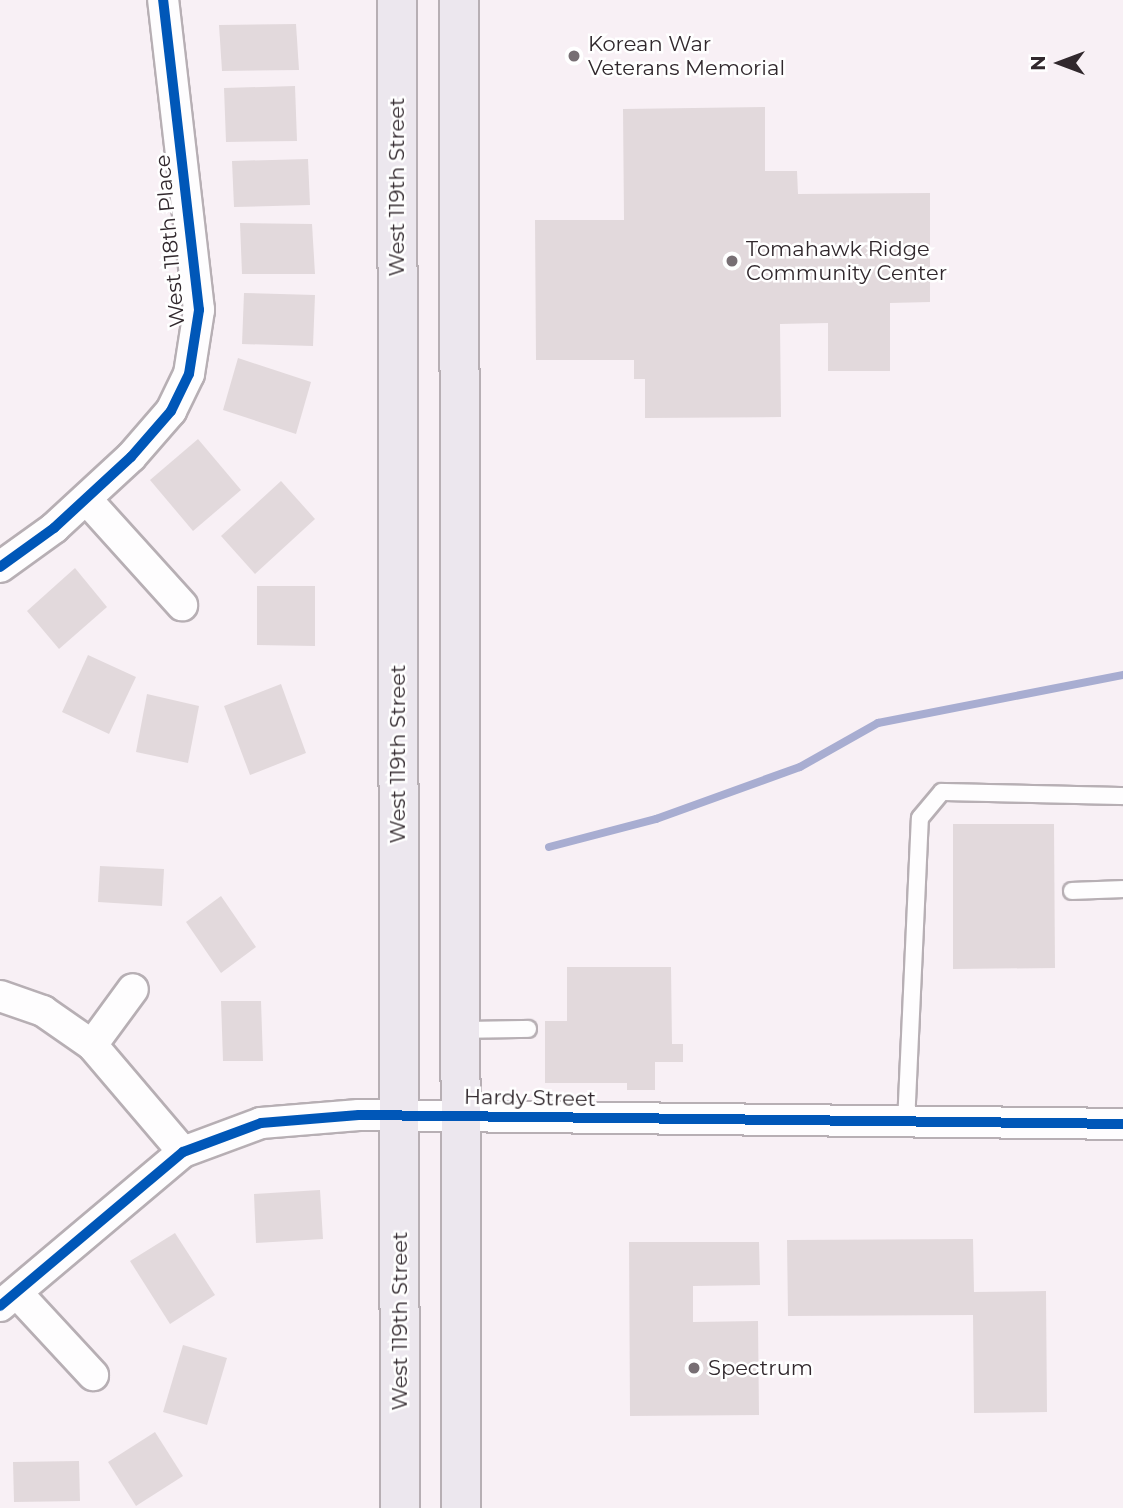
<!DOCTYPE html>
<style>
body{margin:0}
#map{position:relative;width:1123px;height:1508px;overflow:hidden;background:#f8f0f5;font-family:Montserrat,sans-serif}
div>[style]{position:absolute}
.stream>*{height:8px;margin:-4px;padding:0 4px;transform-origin:4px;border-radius:4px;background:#a8add1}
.building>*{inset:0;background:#e2d9dc}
.roads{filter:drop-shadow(2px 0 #b7afb4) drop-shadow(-2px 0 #b7afb4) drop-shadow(0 2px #b7afb4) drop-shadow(0 -2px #b7afb4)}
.service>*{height:16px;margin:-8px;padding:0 8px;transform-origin:8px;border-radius:8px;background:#fefdfe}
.minor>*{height:30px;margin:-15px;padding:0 15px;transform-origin:15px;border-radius:15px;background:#fefdfe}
.primary>*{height:38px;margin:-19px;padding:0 19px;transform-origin:19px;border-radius:19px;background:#ece7ee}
.cycleway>*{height:10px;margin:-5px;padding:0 5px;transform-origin:5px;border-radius:5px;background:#0057b8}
.dots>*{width:19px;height:19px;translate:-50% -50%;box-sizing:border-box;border:4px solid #fff;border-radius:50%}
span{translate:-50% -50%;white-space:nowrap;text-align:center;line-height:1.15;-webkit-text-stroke:5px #fff;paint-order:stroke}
.poi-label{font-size:21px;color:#31282d}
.left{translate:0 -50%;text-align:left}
.street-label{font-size:21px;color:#31282d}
.north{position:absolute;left:1025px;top:28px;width:70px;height:70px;-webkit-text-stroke:5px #fff;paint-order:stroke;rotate:270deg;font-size:19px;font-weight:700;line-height:28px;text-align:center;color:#31282d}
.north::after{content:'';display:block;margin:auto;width:24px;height:32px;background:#31282d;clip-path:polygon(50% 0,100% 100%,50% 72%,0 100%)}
</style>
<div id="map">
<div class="stream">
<div style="left:549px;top:847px;width:111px;rotate:-14.7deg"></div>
<div style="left:656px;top:819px;width:153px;rotate:-19.9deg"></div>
<div style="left:800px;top:767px;width:90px;rotate:-29.4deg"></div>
<div style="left:878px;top:723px;width:250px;rotate:-11.1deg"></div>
</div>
<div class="building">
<div style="clip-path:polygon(296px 24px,299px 70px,222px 71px,219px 25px)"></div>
<div style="clip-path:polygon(295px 86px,297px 141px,226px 142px,224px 88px)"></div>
<div style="clip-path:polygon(765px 107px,765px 171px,797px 171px,798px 194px,930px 193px,930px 302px,890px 303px,890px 371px,828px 371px,828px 323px,780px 324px,781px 417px,645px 418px,645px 379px,634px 379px,634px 360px,536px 360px,535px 220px,624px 220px,623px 109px)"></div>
<div style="clip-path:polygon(308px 159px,310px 205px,234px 207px,232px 161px)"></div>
<div style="clip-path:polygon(240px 223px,312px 224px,315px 274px,242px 274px)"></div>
<div style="clip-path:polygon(244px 293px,315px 295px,313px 346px,242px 344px)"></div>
<div style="clip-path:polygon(238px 358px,311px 382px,296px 434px,223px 410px)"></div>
<div style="clip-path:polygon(198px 439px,241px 490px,193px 531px,150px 480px)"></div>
<div style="clip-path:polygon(281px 481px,315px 519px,255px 574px,221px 536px)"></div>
<div style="clip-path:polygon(75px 568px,107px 607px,59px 649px,27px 611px)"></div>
<div style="clip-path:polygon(257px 586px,315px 586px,315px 646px,257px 645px)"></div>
<div style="clip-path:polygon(88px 655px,136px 677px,109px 734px,62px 712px)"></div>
<div style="clip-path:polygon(281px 684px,306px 753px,250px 775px,224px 706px)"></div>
<div style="clip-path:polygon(147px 694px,199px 706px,188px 763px,136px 752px)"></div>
<div style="clip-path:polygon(953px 824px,1054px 824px,1055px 968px,953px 969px)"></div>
<div style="clip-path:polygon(100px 866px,164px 869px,162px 906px,98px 902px)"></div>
<div style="clip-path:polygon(221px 896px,256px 947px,221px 973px,186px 922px)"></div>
<div style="clip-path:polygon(567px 967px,671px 967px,672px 1044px,683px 1044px,683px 1062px,655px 1062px,655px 1090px,627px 1090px,627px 1083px,545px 1083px,545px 1021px,567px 1021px)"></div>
<div style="clip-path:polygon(221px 1001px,261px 1001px,263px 1061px,223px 1061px)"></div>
<div style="clip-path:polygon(320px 1190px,323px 1239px,256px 1243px,254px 1194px)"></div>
<div style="clip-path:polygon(175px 1233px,215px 1295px,170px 1324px,130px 1261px)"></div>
<div style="clip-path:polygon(973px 1239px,974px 1292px,1046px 1291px,1047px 1412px,974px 1413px,973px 1315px,788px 1316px,787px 1240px)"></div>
<div style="clip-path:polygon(629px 1242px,759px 1242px,760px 1285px,693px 1286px,693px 1322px,758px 1321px,759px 1415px,630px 1416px)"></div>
<div style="clip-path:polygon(183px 1345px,227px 1358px,207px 1425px,163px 1412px)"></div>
<div style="clip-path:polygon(155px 1432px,183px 1476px,136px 1506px,108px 1462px)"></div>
<div style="clip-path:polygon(79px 1461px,80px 1501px,14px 1502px,13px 1462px)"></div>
</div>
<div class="roads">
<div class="service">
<div style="left:1072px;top:891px;width:51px;rotate:-2.2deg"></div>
<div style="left:461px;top:1030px;width:67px;rotate:-0.9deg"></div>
<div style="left:906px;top:1124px;width:306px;rotate:-87.4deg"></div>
<div style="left:920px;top:818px;width:34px;rotate:-50deg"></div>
<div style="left:942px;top:792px;width:181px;rotate:1.3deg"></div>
</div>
<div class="minor">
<div style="left:87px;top:500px;width:142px;rotate:47.9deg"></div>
<div style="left:0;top:567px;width:67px;rotate:-35.8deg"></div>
<div style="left:54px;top:528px;width:105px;rotate:-42.7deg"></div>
<div style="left:131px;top:457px;width:61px;rotate:-49deg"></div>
<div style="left:171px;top:411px;width:41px;rotate:-64.1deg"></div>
<div style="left:189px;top:374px;width:65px;rotate:-81.1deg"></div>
<div style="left:199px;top:310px;width:312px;rotate:-96.6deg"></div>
<div style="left:0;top:996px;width:46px;rotate:19.2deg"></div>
<div style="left:43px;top:1011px;width:60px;rotate:34.8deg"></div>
<div style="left:92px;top:1045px;width:140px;rotate:49.6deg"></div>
<div style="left:92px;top:1045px;width:69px;rotate:-53.8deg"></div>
<div style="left:17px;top:1293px;width:112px;rotate:47.2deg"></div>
<div style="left:0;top:1306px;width:239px;rotate:-40.1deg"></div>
<div style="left:183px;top:1152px;width:83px;rotate:-20.4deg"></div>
<div style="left:261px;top:1123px;width:98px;rotate:-4.7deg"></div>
<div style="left:359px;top:1115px;width:764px;rotate:0.67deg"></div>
</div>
<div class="primary">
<div style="left:397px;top:0;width:1508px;rotate:89.89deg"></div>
<div style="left:459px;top:0;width:1508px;rotate:89.92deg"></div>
</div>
</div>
<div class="cycleway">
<div style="left:0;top:567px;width:67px;rotate:-35.8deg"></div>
<div style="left:54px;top:528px;width:105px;rotate:-42.7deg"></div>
<div style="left:131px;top:457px;width:61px;rotate:-49deg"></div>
<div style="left:171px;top:411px;width:41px;rotate:-64.1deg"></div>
<div style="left:189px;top:374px;width:65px;rotate:-81.1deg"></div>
<div style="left:199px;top:310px;width:312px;rotate:-96.6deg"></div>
<div style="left:0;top:1306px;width:239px;rotate:-40.1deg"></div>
<div style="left:183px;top:1152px;width:83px;rotate:-20.4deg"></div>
<div style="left:261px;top:1123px;width:98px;rotate:-4.7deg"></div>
<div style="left:359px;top:1115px;width:764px;rotate:0.67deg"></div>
</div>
<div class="dots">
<div style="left:574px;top:56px;background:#776e73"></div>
<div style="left:732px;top:261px;background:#776e73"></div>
<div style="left:694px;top:1368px;background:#776e73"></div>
</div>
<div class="poi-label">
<span class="left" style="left:588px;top:56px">Korean War<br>Veterans Memorial</span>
<span class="left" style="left:746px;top:261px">Tomahawk Ridge<br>Community Center</span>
<span class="left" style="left:708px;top:1368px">Spectrum</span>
</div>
<div class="street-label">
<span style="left:397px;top:187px;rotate:-90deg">West 119th Street</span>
<span style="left:170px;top:241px;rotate:-95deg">West 118th Place</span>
<span style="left:398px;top:754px;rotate:-90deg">West 119th Street</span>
<span style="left:530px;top:1098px;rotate:1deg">Hardy Street</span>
<span style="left:400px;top:1321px;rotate:-90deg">West 119th Street</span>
</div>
<div class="north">N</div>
</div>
